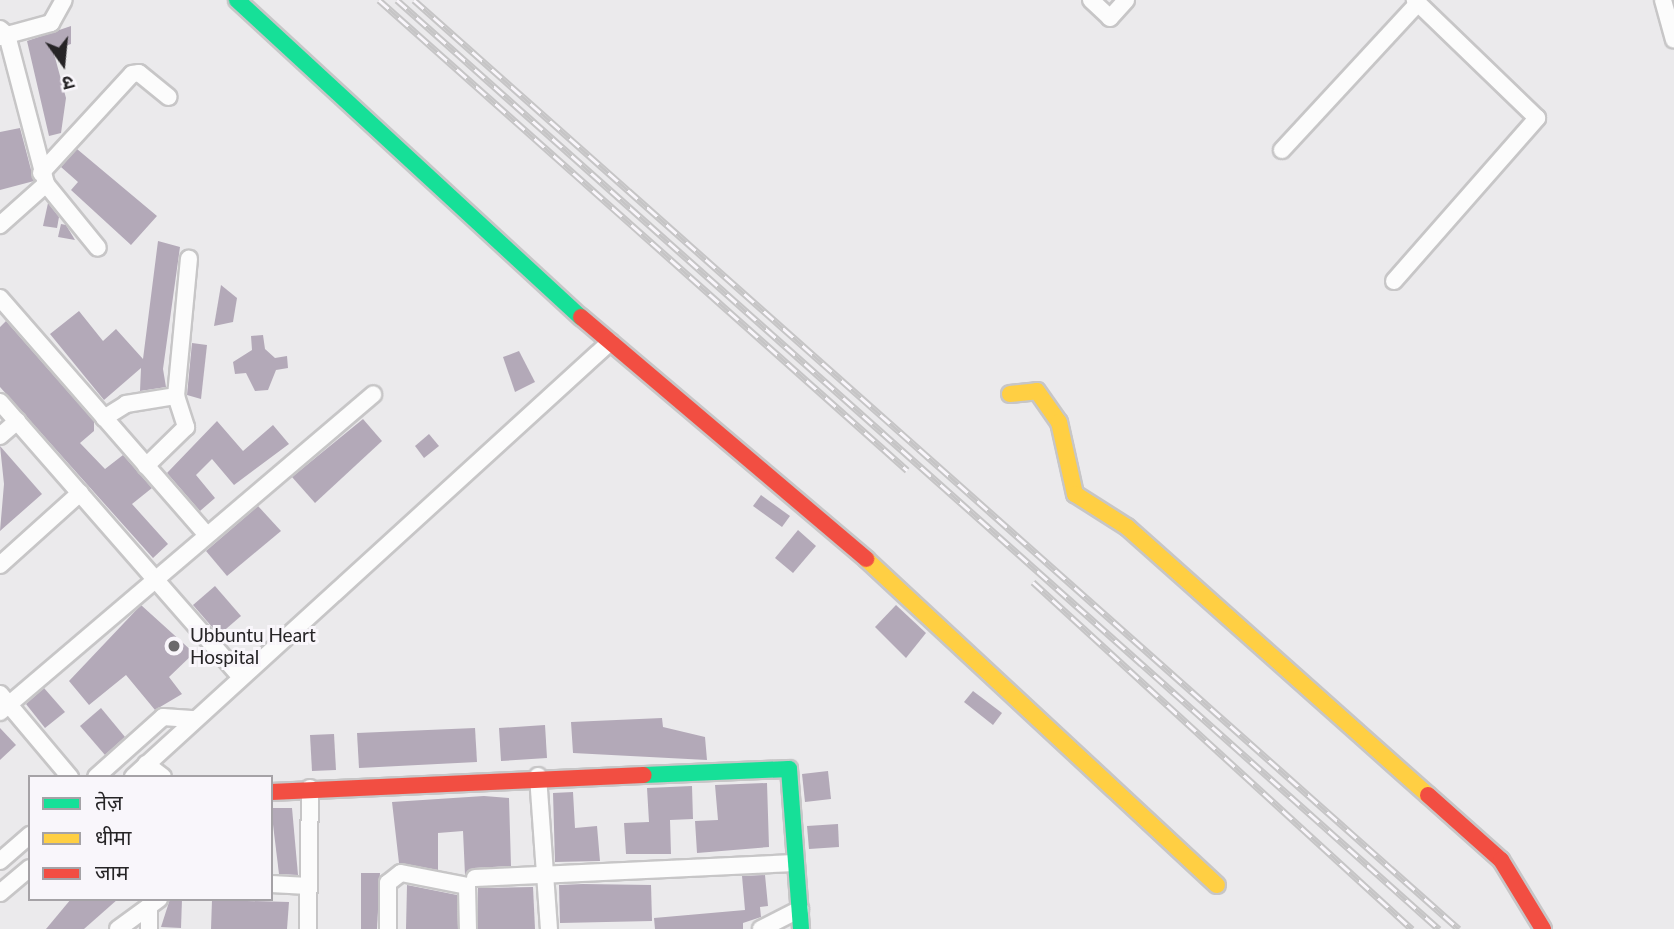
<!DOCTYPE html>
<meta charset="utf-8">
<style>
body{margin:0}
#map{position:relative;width:1674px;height:929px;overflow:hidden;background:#ebeaec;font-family:Lato,"Noto Sans Devanagari",sans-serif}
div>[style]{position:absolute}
.building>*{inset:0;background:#b3a9b8}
.roads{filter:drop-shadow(2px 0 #c7c6c7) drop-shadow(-2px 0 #c7c6c7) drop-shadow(0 2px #c7c6c7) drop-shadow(0 -2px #c7c6c7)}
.street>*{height:16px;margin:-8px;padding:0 8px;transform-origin:8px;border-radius:8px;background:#fcfcfc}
.fast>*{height:16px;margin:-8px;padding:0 8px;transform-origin:8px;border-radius:8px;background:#16e098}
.slow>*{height:16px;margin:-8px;padding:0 8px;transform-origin:8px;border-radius:8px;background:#ffcf43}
.jam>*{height:16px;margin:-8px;padding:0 8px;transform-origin:8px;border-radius:8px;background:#f24e42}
.rail>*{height:7px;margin-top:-3.5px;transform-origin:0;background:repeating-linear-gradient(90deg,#f9f6fb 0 13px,#c6c5c6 0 26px);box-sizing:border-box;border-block:2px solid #c6c5c6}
.dots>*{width:19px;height:19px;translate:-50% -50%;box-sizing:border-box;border:4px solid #f9f6fb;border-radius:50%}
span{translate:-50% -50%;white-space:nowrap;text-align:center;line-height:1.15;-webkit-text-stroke:6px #f9f6fb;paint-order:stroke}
.poi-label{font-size:19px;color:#262426}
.left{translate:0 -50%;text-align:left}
.legend{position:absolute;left:28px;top:775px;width:245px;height:126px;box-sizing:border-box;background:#f9f6fb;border:2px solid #a5a2a6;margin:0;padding:9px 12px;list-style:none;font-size:21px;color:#262426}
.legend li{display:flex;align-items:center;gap:14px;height:35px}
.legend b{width:35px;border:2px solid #a5a2a6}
.north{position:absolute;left:28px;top:28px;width:70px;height:70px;-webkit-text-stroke:5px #f9f6fb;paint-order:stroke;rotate:165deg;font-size:19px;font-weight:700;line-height:28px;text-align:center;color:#262426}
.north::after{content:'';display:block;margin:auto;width:24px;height:32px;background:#262426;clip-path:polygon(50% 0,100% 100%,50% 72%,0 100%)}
</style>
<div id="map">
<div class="building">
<div style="clip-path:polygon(71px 26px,71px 44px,53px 50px,66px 98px,61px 133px,49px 136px,27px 41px)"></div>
<div style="clip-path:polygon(20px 128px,34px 181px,0 190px,0 132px)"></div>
<div style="clip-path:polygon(77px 149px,157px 216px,131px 245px,71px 190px,78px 182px,61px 167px)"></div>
<div style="clip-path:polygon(48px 203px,59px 217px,57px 228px,43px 226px)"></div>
<div style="clip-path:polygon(61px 224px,66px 225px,75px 240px,58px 237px)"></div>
<div style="clip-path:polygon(158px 241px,180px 247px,163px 369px,166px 387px,140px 391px,141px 368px,104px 400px,50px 334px,79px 311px,103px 341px,116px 329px,143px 359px)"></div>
<div style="clip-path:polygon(221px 285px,237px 298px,233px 322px,214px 326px)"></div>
<div style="clip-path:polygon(6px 321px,94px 421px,94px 431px,80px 443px,105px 469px,123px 455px,152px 488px,132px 504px,168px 544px,153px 558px,0 387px,0 327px)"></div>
<div style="clip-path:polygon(263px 335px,265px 349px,275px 358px,287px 356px,288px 368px,276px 370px,268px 390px,255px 391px,246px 373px,235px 374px,233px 362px,252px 350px,251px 336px)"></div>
<div style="clip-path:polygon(192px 343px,207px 345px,201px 399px,187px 395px)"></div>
<div style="clip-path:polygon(519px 351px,535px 382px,515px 392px,503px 357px)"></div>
<div style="clip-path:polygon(363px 419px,382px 441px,315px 503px,292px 477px)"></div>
<div style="clip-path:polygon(217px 421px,243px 451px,273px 425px,289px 444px,234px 485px,212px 459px,196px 475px,215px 498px,200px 511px,167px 473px)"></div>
<div style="clip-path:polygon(429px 434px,439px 446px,424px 458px,415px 446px)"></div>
<div style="clip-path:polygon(0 446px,42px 494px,0 531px,4px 484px)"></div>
<div style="clip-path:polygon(761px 495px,790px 516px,782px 527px,753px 506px)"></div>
<div style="clip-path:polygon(258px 506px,281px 531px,227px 576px,206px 551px)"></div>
<div style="clip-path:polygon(798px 530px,816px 546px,793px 573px,775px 558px)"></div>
<div style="clip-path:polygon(215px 586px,241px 616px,219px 635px,193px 605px)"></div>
<div style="clip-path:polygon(141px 605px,194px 653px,169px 677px,182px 694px,155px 710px,126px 675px,89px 705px,69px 681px)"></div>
<div style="clip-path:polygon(896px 605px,926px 633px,906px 658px,875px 627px)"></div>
<div style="clip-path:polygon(44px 688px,65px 712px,45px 728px,26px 704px)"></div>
<div style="clip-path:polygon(973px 691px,1002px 713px,993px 725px,964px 702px)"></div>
<div style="clip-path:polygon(101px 708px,125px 737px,105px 755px,80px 726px)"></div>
<div style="clip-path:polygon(662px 718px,663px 727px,705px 737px,707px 760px,573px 753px,571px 722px)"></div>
<div style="clip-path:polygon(545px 725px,547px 758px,501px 761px,499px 728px)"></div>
<div style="clip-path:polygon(0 728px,16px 745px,0 760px)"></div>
<div style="clip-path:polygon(475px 728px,477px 762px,359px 768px,357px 733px)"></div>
<div style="clip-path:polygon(334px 734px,336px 770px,312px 771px,310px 735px)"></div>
<div style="clip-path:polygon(828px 771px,831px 799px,805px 802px,802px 774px)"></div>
<div style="clip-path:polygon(767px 783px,769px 847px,697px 853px,695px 821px,718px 820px,715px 785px)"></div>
<div style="clip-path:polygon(692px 786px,693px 819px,670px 820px,671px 854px,626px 854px,624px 823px,649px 822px,647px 788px)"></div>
<div style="clip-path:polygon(573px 792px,575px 828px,597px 826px,600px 861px,555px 862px,553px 793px)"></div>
<div style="clip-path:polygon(484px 796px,509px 798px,511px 866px,474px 868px,465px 875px,463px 831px,438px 833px,438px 870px,399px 863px,392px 802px)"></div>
<div style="clip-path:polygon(271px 808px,292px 808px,298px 875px,279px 874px)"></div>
<div style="clip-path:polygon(838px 824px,839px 847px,809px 849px,807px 826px)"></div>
<div style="clip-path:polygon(361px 873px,380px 873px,377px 929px,361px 929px)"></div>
<div style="clip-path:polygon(765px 875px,768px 906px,760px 907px,761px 917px,743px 923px,743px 929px,655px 929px,654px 918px,745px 910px,742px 876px)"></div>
<div style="clip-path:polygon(583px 884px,651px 885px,652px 921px,560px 923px,559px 885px)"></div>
<div style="clip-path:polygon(407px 885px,457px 895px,458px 929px,406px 929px)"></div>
<div style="clip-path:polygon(533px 887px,535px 929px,478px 929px,478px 888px)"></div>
<div style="clip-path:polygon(71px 899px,118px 899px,84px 929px,46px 929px)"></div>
<div style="clip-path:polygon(170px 899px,182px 899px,181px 928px,161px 927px)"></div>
<div style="clip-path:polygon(212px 900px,289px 902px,287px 929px,211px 929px)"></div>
</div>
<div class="roads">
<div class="street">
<div style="left:1091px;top:0;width:26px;rotate:43deg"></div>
<div style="left:1110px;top:18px;width:24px;rotate:-48deg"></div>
<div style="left:1663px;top:0;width:41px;rotate:74.6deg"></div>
<div style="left:0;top:29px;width:9px;rotate:41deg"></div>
<div style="left:7px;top:35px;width:154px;rotate:75.3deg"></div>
<div style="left:46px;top:184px;width:62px;rotate:138.3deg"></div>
<div style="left:0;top:37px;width:53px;rotate:-15.4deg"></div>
<div style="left:51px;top:23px;width:26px;rotate:-61deg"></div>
<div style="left:1282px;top:150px;width:200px;rotate:-47.2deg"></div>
<div style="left:41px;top:173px;width:134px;rotate:-47.4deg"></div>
<div style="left:132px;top:74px;width:7px;rotate:-8deg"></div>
<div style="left:139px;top:73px;width:38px;rotate:39deg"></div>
<div style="left:46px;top:184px;width:82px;rotate:50.9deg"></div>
<div style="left:1394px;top:281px;width:217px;rotate:-48.7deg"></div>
<div style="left:1537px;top:118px;width:170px;rotate:-136deg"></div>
<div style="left:0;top:298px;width:310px;rotate:48.9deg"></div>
<div style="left:176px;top:396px;width:138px;rotate:-84.6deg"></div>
<div style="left:0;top:402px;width:366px;rotate:48.8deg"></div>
<div style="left:104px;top:418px;width:26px;rotate:-32deg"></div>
<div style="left:126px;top:404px;width:51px;rotate:-9.1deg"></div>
<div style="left:176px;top:396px;width:33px;rotate:72deg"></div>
<div style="left:186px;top:427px;width:56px;rotate:135.7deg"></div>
<div style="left:0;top:436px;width:23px;rotate:-41deg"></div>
<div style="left:0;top:565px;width:108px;rotate:-42deg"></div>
<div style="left:0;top:694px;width:109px;rotate:49.9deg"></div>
<div style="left:0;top:712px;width:490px;rotate:-40.4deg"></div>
<div style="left:146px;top:764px;width:21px;rotate:37deg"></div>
<div style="left:538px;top:776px;width:153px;rotate:85.9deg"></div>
<div style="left:96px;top:777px;width:90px;rotate:-41.8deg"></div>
<div style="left:163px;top:717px;width:32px;rotate:4deg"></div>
<div style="left:133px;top:777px;width:646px;rotate:-42.36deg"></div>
<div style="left:0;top:861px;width:40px;rotate:-41deg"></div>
<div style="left:475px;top:878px;width:320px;rotate:-2.7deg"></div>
<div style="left:271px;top:884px;width:37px;rotate:3deg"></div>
<div style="left:0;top:893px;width:39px;rotate:-40deg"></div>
<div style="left:149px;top:907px;width:22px;rotate:90deg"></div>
<div style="left:118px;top:929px;width:51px;rotate:-36.2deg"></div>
<div style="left:308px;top:929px;width:141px;rotate:-89.2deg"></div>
<div style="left:388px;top:929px;width:46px;rotate:-90deg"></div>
<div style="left:388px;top:883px;width:16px;rotate:-38deg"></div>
<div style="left:401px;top:873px;width:67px;rotate:11.1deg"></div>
<div style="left:467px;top:886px;width:43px;rotate:88.7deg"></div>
<div style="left:761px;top:929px;width:44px;rotate:-27.1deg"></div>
</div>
<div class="fast">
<div style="left:237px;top:0;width:468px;rotate:42.7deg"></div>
<div style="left:644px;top:775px;width:145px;rotate:-2.4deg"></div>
<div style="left:789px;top:769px;width:160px;rotate:85.7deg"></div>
</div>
<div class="slow">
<div style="left:1010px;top:394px;width:27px;rotate:-6deg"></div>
<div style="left:1037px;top:391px;width:38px;rotate:55deg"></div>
<div style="left:1059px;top:422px;width:74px;rotate:77.5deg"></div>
<div style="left:1075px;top:494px;width:62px;rotate:32.4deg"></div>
<div style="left:1127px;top:527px;width:403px;rotate:41.7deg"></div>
<div style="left:866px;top:559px;width:479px;rotate:42.9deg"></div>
</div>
<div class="jam">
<div style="left:581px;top:317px;width:374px;rotate:40.3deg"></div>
<div style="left:271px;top:792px;width:373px;rotate:-2.6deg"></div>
<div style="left:1428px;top:795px;width:98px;rotate:41.7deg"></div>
<div style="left:1501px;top:860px;width:81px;rotate:58.7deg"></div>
</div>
</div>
<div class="rail">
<div style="left:379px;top:0;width:707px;rotate:41.67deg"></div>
<div style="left:397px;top:0;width:1396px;rotate:41.72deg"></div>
<div style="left:414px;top:0;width:1398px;rotate:41.64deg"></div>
<div style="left:1033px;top:582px;width:514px;rotate:42.48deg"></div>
</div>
<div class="dots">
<div style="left:174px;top:646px;background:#6b696b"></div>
</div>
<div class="poi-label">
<span class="left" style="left:190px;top:646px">Ubbuntu Heart<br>Hospital</span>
</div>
<ul class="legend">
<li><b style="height:9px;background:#16e098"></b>तेज़</li>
<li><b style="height:9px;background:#ffcf43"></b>धीमा</li>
<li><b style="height:9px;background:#f24e42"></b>जाम</li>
</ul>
<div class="north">उ</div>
</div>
